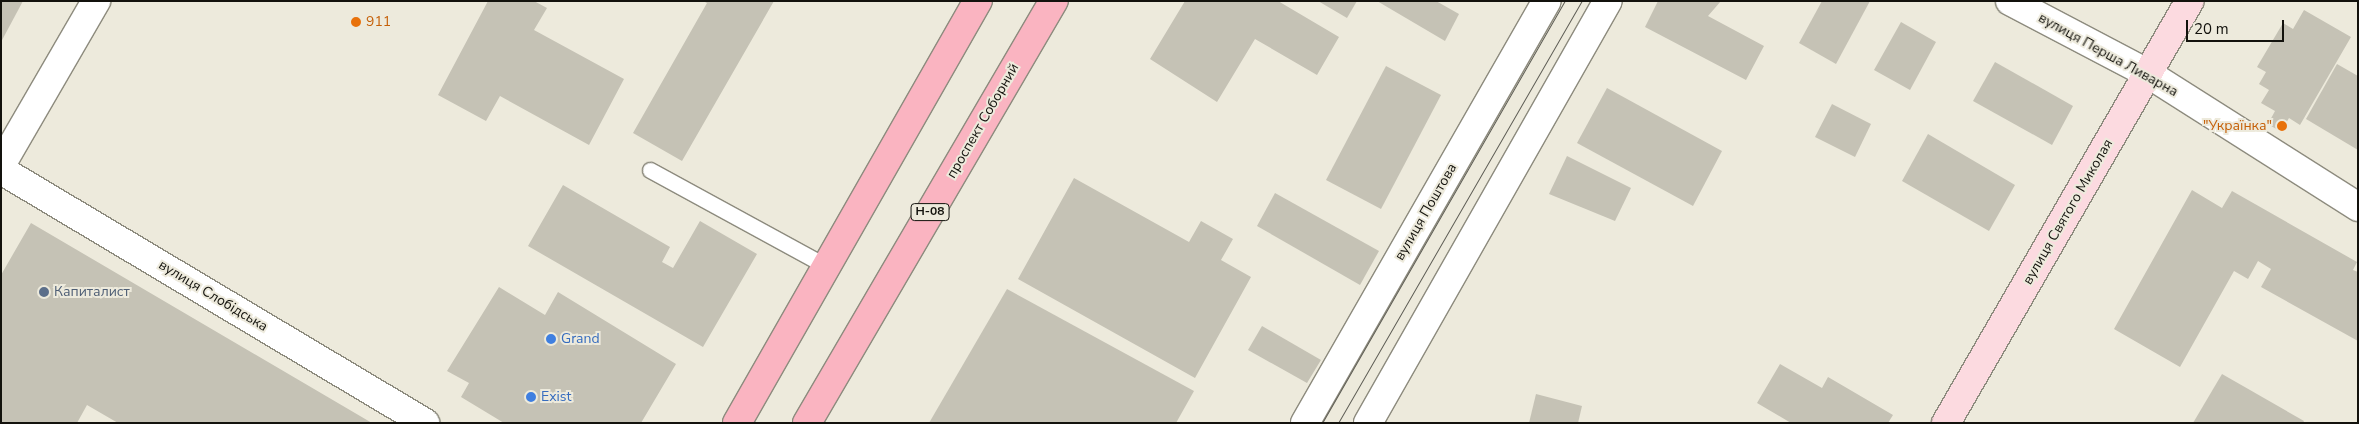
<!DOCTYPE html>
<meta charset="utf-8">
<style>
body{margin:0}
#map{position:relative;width:2359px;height:424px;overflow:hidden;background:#edeadc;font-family:"Nunito Sans",sans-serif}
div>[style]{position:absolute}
.building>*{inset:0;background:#c5c2b5}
.roads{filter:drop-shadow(1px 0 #8d8b7e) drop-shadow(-1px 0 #8d8b7e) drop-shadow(0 1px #8d8b7e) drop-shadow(0 -1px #8d8b7e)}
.lane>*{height:15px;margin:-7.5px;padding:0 7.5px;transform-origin:7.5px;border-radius:7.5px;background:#fff}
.street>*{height:28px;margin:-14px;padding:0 14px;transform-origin:14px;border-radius:14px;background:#fff}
.secondary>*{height:28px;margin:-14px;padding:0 14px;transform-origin:14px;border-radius:14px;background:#fcdae0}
.primary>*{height:28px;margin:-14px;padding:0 14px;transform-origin:14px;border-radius:14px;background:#fab4c1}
.tram>*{height:1px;margin:-0.5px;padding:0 0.5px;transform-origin:0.5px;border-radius:0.5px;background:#5e5d55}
.dots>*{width:14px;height:14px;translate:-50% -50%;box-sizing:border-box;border:2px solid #edeadc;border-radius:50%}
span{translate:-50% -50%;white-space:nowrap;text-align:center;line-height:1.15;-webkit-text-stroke:4px #edeadc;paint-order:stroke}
.shield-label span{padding:1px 4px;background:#edeadc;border:1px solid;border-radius:4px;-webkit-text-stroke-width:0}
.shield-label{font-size:12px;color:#13120d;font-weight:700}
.food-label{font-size:14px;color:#c56008}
.left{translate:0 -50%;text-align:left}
.right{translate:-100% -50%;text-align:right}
.street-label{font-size:14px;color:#13120d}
.service-label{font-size:14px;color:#4e5e75}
.shop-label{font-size:14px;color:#366cbe}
.frame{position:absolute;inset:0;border:2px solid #13120d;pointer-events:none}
.scale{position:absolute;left:2186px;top:20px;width:98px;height:22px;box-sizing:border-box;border:2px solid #13120d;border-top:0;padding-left:6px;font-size:15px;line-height:18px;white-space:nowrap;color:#13120d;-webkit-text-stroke:4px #edeadc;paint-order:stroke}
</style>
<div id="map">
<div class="building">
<div style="clip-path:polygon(1px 1px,23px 1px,1px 42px)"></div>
<div style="clip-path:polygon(488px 1px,534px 1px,547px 8px,534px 30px,624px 79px,589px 145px,500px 96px,486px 121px,438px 95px)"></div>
<div style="clip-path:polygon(703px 1px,774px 1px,682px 161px,633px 133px,707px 3px)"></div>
<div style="clip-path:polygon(1185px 1px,1278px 1px,1339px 37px,1317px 75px,1255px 39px,1217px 102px,1150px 59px)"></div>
<div style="clip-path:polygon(1318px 1px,1357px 1px,1347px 18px)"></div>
<div style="clip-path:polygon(1377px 1px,1436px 1px,1459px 14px,1445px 41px)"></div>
<div style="clip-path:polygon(1658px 1px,1721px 1px,1708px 16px,1764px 46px,1746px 80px,1645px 27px)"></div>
<div style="clip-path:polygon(1822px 1px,1870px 1px,1836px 64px,1799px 43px)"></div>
<div style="clip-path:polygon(2304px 10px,2351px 37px,2300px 125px,2289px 118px,2281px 132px,2268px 124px,2275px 111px,2261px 103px,2269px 90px,2259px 84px,2266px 72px,2257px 67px,2283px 23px,2293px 29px)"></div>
<div style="clip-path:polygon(1901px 22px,1936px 42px,1910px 90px,1874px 70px)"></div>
<div style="clip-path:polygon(1995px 62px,2073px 106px,2052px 145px,1973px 101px)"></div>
<div style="clip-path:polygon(2337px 64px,2358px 76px,2358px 150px,2306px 119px)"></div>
<div style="clip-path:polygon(1386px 66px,1441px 95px,1381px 209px,1326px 180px)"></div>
<div style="clip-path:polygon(1607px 88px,1722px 151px,1693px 206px,1577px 143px)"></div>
<div style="clip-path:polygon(1832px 104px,1871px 124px,1855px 157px,1815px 137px)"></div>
<div style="clip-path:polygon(1928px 134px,2015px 185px,1989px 231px,1902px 181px)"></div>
<div style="clip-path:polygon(1567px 156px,1631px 188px,1615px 221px,1549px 194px)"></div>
<div style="clip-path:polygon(1074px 178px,1189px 242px,1201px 221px,1233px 239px,1221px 260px,1251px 277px,1195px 378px,1018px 279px)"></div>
<div style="clip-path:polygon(563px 185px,670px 247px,662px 262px,673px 268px,700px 221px,757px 254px,703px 347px,528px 246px)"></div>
<div style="clip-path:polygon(2192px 190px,2222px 208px,2232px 191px,2357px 262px,2353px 270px,2358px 272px,2358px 341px,2261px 287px,2271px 269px,2258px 261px,2248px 279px,2234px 271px,2180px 367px,2114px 329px)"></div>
<div style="clip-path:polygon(1275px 193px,1379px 251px,1360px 285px,1257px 226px)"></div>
<div style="clip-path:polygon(31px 223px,372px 423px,118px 423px,87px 405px,77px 423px,1px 423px,1px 275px)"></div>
<div style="clip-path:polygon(499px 287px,545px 315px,558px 292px,676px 364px,641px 423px,504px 423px,461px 397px,469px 383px,447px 371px)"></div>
<div style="clip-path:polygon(1007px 289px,1194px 391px,1176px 423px,929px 423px)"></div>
<div style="clip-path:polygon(1262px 326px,1321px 360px,1307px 383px,1248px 350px)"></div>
<div style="clip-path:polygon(1780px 364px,1822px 388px,1828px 377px,1893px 415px,1888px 423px,1791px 423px,1757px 403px)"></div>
<div style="clip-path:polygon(2222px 374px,2304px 421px,2303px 423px,2193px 423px)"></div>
<div style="clip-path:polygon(1536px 394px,1582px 406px,1578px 423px,1529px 423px)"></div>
</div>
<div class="roads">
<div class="lane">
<div style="left:650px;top:170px;width:200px;rotate:28.6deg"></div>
</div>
<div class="street">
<div style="left:2010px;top:1px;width:155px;rotate:27.7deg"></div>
<div style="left:2147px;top:73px;width:250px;rotate:32.4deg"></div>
<div style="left:1px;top:165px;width:190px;rotate:-59.9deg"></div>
<div style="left:1px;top:170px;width:494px;rotate:30.8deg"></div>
<div style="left:1305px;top:423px;width:486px;rotate:-60.2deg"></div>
<div style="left:1368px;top:423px;width:485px;rotate:-60.4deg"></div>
</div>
<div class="secondary">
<div style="left:1946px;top:423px;width:487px;rotate:-60deg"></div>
</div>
<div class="primary">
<div style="left:737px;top:423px;width:486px;rotate:-60.3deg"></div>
<div style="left:807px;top:423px;width:489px;rotate:-59.7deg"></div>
</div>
</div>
<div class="tram">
<div style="left:1322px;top:423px;width:487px;rotate:-60.1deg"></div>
<div style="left:1338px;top:423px;width:487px;rotate:-60deg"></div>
</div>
<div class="dots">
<div style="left:356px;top:22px;background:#e8710a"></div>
<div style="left:2282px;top:126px;background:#e8710a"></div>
<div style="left:44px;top:292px;background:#5c6f8a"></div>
<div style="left:551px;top:339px;background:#3f7fe0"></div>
<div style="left:531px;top:397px;background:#3f7fe0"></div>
</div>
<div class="shield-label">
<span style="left:930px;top:212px">Н-08</span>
</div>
<div class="food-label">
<span class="left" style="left:366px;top:22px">911</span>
<span class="right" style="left:2272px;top:126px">"Українка"</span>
</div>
<div class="street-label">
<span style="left:2108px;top:55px;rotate:29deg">вулиця Перша Ливарна</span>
<span style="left:983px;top:121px;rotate:-60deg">проспект Соборний</span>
<span style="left:1426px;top:212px;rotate:-60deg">вулиця Поштова</span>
<span style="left:2068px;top:212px;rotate:-60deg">вулиця Святого Миколая</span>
<span style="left:213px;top:296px;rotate:31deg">вулиця Слобідська</span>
</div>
<div class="service-label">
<span class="left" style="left:54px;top:292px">Капиталист</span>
</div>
<div class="shop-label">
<span class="left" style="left:561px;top:339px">Grand</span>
<span class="left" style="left:541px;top:397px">Exist</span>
</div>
<div class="frame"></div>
<div class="scale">20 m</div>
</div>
